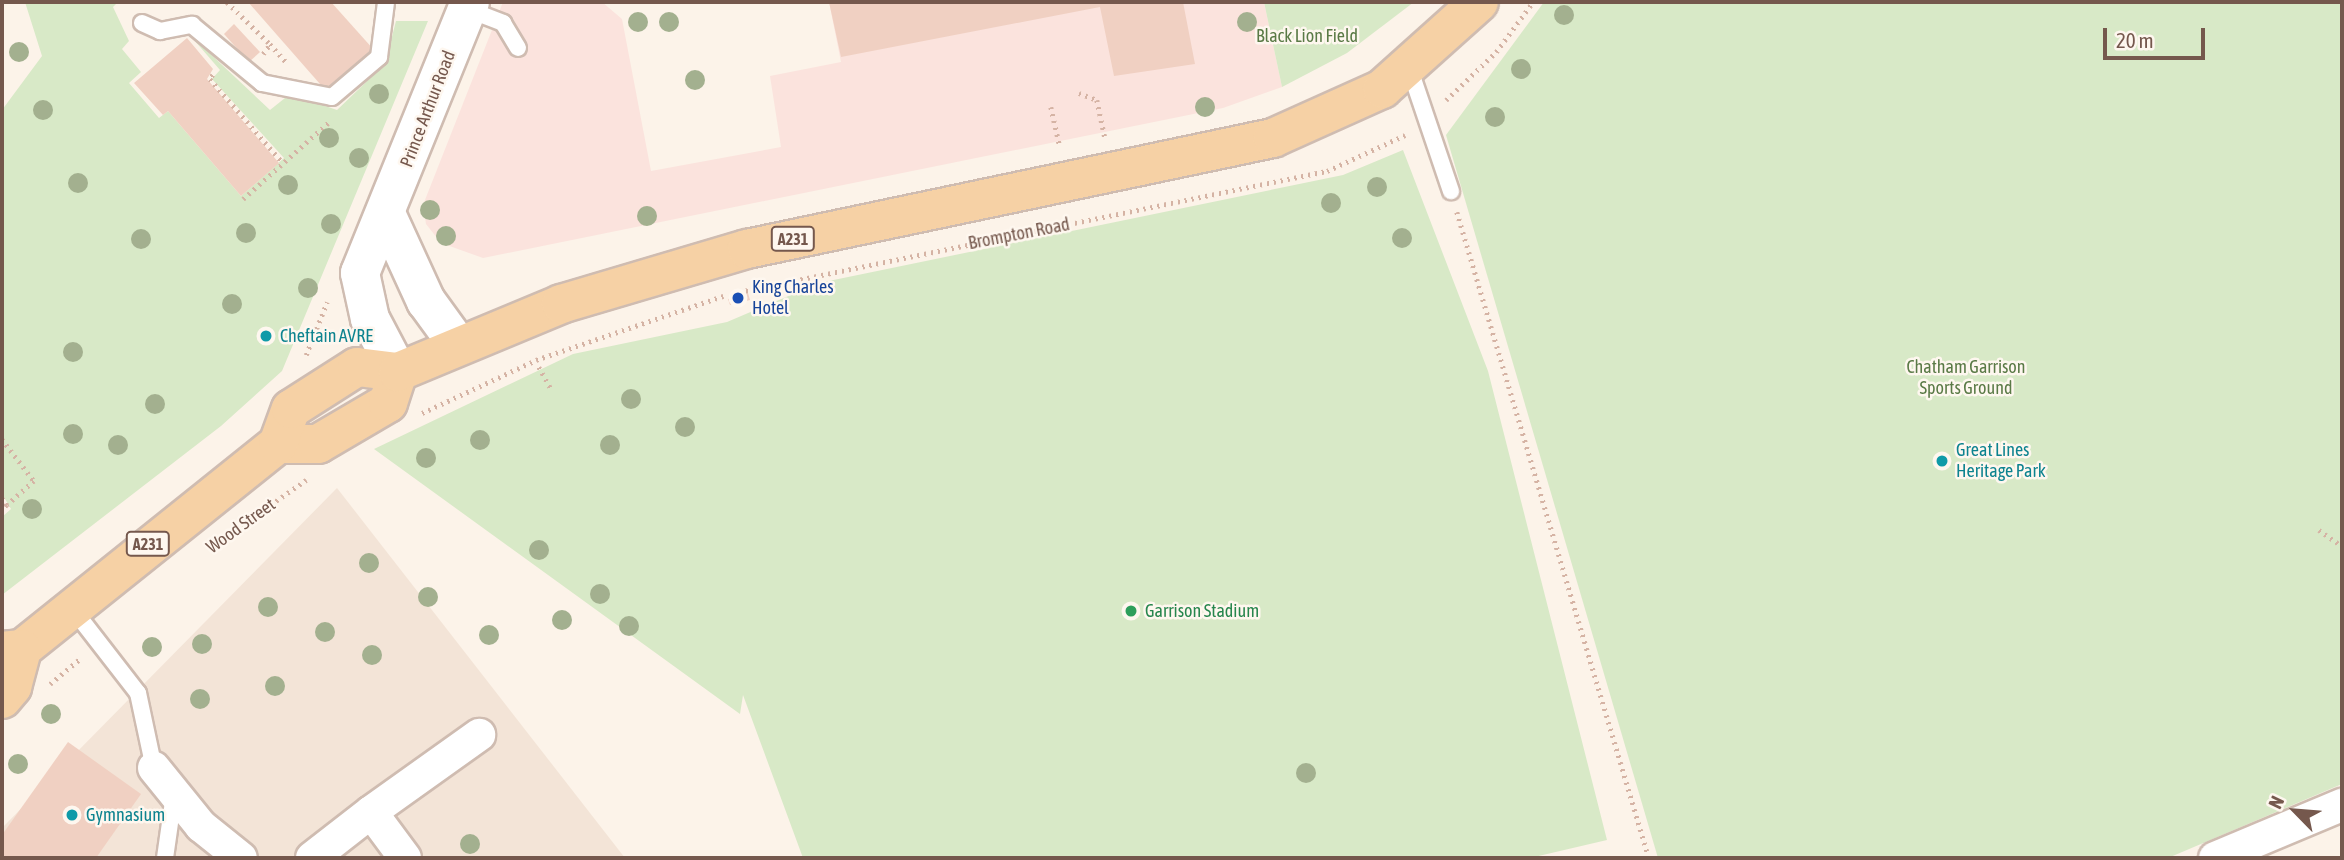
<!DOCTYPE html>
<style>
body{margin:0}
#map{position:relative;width:2344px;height:860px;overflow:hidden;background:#fcf3e9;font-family:"Asap Condensed",sans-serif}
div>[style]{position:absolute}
.residential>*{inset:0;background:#f3e4d7}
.commercial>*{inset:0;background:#fbe3dd}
.green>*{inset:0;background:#d8e9c7}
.building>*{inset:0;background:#f0d0c2}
.path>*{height:4.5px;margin-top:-2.25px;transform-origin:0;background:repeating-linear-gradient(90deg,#d5b3a4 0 2px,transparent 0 7px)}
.roads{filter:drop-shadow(2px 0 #cfbcb1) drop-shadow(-2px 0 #cfbcb1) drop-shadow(0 2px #cfbcb1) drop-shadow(0 -2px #cfbcb1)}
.service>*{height:16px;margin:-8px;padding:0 8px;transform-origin:8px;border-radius:8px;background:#fff}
.minor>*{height:32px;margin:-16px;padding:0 16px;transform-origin:16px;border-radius:16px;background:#fff}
.secondary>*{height:38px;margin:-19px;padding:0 19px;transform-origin:19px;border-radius:19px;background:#fff}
.primary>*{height:38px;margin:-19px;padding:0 19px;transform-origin:19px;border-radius:19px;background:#f6d1a5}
.trees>*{width:20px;height:20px;margin:-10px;border-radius:50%;background:#a3b08f}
.dots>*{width:19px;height:19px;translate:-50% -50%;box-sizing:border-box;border:4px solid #fef7ef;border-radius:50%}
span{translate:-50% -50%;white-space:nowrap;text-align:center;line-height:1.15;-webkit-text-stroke:5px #fef7ef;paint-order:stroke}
.shield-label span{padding:2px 5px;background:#fef7ef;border:2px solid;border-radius:5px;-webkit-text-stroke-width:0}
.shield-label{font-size:16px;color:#75584d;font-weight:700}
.park-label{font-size:18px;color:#5a7a46}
.street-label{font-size:18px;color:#75584d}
.transit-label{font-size:18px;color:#164399}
.left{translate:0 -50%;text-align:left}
.culture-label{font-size:18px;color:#0d838f}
.leisure-label{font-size:18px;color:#27864d}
.frame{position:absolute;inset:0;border:4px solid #75584d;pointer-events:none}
.north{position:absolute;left:2260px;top:776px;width:70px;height:70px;-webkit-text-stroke:5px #fef7ef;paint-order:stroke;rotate:295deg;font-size:19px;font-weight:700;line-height:28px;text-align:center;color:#75584d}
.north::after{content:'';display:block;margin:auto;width:24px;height:32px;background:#75584d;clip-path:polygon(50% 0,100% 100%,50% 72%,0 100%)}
.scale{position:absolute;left:2103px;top:28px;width:102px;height:32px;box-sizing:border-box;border:4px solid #75584d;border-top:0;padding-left:9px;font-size:21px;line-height:24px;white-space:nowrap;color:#75584d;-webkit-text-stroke:5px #fef7ef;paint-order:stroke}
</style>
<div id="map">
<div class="residential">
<div style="clip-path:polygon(337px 488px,625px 858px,2px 858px,2px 828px)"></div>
</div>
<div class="commercial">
<div style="clip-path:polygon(503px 2px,602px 2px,622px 19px,651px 171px,781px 147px,770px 76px,841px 62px,829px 2px,1264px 2px,1282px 87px,1223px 108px,483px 258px,441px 243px,426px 224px,423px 205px)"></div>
</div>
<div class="green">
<div style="clip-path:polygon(25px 2px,118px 2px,113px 7px,129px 41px,122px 49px,141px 72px,129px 83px,159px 118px,168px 111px,241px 196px,284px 158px,212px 79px,220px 70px,188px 33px,270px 110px,290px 94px,337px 110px,385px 64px,396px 21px,428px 21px,282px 371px,221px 426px,2px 595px,2px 517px,11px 509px,2px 494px,2px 110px,42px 56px)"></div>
<div style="clip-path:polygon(1264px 2px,1414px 2px,1347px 53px,1282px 87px)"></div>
<div style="clip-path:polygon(1544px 2px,2342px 2px,2342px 784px,2168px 858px,1658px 858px,1446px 135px)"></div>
<div style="clip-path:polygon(1403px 150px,1488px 371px,1607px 840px,1530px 858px,803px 858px,743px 695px,740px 714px,374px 449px,573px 354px,727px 322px,819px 283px,1343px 175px)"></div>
</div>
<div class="building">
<div style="clip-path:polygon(248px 2px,331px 2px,374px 50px,327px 92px)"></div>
<div style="clip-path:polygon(829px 2px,1183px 2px,1195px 64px,1114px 76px,1100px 7px,841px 57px)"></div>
<div style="clip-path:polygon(234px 24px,260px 52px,249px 62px,224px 34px)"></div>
<div style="clip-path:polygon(187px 38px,213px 69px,207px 79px,279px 163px,241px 196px,168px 111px,163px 115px,134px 83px)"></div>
<div style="clip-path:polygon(748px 293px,750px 300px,730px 305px,728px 299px)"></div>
<div style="clip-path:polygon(68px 742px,141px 794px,96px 858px,2px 858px,2px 835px)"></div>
</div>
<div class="path">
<div style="left:227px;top:2px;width:60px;rotate:44.3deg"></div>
<div style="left:263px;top:54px;width:12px;rotate:-55deg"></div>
<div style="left:270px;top:44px;width:24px;rotate:48deg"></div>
<div style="left:213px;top:75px;width:5px;rotate:127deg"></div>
<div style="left:210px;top:79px;width:111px;rotate:49deg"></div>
<div style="left:1079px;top:93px;width:19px;rotate:21deg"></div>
<div style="left:1097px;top:100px;width:38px;rotate:78deg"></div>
<div style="left:1446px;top:100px;width:69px;rotate:-43.8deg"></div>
<div style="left:1496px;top:52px;width:62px;rotate:-53.5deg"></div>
<div style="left:1051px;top:107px;width:41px;rotate:77.3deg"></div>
<div style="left:243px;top:199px;width:114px;rotate:-41.8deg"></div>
<div style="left:1457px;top:212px;width:674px;rotate:73.45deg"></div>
<div style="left:739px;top:292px;width:600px;rotate:-11.63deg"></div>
<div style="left:1327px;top:171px;width:86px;rotate:-24.8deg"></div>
<div style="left:306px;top:355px;width:57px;rotate:-68.4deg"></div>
<div style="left:539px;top:367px;width:26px;rotate:61deg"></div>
<div style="left:422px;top:413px;width:126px;rotate:-24.9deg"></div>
<div style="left:536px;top:360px;width:198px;rotate:-18.9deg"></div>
<div style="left:2px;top:439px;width:53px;rotate:52.7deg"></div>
<div style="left:34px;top:481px;width:36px;rotate:138deg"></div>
<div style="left:2px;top:498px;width:9px;rotate:54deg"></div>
<div style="left:7px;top:505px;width:7px;rotate:135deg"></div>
<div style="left:2319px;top:530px;width:28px;rotate:35deg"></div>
<div style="left:230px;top:533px;width:93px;rotate:-34.9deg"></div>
<div style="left:50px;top:684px;width:40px;rotate:-40deg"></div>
</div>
<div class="roads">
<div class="service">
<div style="left:467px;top:9px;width:39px;rotate:21deg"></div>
<div style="left:503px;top:23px;width:29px;rotate:59deg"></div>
<div style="left:142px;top:23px;width:20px;rotate:24deg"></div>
<div style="left:160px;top:31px;width:33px;rotate:-11deg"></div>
<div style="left:192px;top:25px;width:91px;rotate:39.6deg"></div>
<div style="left:262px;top:83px;width:71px;rotate:11.3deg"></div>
<div style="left:332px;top:97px;width:62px;rotate:-40.4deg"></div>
<div style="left:379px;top:57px;width:55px;rotate:-82.7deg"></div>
<div style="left:1410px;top:70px;width:128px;rotate:71.3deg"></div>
<div style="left:72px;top:608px;width:108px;rotate:52.2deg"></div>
<div style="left:138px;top:693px;width:77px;rotate:78deg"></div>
<div style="left:165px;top:858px;width:64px;rotate:-81.9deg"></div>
</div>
<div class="minor">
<div style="left:154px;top:768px;width:75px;rotate:51deg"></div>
<div style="left:201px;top:826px;width:51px;rotate:38.7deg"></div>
<div style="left:371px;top:812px;width:133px;rotate:-35.5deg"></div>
<div style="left:312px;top:858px;width:75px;rotate:-37.9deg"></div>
<div style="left:371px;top:812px;width:57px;rotate:53.5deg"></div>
<div style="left:2215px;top:858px;width:138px;rotate:-22.7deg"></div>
</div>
<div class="secondary">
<div style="left:387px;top:216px;width:94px;rotate:65.4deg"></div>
<div style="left:426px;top:301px;width:54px;rotate:54deg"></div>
<div style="left:398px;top:372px;width:60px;rotate:-117.8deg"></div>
<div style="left:370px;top:319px;width:47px;rotate:-102.3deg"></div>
<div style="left:360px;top:273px;width:292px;rotate:-67.9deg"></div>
</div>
<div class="primary">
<div style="left:278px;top:444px;width:40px"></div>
<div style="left:318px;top:444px;width:81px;rotate:-30.4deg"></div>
<div style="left:388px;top:403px;width:33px;rotate:-72deg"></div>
<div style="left:2px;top:651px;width:20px;rotate:-6deg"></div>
<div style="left:22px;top:649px;width:328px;rotate:-38.7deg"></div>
<div style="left:278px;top:444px;width:37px;rotate:-70deg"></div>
<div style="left:291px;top:409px;width:78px;rotate:-32.5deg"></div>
<div style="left:357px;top:367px;width:41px;rotate:7deg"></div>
<div style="left:398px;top:372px;width:177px;rotate:-22.6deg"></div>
<div style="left:561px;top:304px;width:194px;rotate:-16.5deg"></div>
<div style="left:747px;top:249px;width:538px;rotate:-11.92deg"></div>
<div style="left:1273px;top:138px;width:120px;rotate:-24.2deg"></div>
<div style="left:1382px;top:89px;width:130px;rotate:-41.9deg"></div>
<div style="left:2px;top:699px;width:16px;rotate:-50deg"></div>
<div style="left:12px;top:687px;width:39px;rotate:-75deg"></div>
</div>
</div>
<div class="trees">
<div style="left:1564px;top:15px"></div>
<div style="left:638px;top:22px"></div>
<div style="left:669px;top:22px"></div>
<div style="left:1247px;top:22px"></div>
<div style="left:19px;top:52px"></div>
<div style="left:1521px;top:69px"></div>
<div style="left:695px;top:80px"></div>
<div style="left:379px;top:94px"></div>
<div style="left:1205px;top:107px"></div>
<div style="left:43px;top:110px"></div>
<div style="left:1495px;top:117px"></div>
<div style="left:329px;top:138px"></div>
<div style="left:359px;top:158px"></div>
<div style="left:78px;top:183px"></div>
<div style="left:288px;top:185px"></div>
<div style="left:1377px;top:187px"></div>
<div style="left:1331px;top:203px"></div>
<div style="left:430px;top:210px"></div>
<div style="left:647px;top:216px"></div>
<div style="left:331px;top:224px"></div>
<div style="left:246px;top:233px"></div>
<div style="left:446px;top:236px"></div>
<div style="left:1402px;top:238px"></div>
<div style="left:141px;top:239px"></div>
<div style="left:308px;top:288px"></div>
<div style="left:232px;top:304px"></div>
<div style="left:73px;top:352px"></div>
<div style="left:631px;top:399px"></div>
<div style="left:155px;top:404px"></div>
<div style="left:685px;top:427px"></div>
<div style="left:73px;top:434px"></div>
<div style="left:480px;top:440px"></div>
<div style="left:118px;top:445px"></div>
<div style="left:610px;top:445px"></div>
<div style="left:426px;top:458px"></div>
<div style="left:32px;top:509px"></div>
<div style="left:539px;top:550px"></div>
<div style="left:369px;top:563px"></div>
<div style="left:600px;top:594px"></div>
<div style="left:428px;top:597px"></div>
<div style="left:268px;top:607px"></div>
<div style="left:562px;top:620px"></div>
<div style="left:629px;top:626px"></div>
<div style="left:325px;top:632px"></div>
<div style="left:489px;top:635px"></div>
<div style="left:202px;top:644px"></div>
<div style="left:152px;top:647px"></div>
<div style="left:372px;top:655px"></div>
<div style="left:275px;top:686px"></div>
<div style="left:200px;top:699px"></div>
<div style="left:51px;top:714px"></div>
<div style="left:18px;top:764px"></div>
<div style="left:1306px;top:773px"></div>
<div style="left:470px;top:844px"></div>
</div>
<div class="dots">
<div style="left:738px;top:298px;background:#1a4fb4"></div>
<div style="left:266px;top:336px;background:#0f9aa8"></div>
<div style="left:1942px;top:461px;background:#0f9aa8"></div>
<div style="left:1131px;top:611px;background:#2e9e5b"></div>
<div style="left:72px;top:815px;background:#0f9aa8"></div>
</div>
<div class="shield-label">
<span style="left:793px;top:239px">A231</span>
<span style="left:148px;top:544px">A231</span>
</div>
<div class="park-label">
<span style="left:1307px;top:36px">Black Lion Field</span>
<span style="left:1966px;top:378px">Chatham Garrison<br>Sports Ground</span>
</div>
<div class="street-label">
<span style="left:428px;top:109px;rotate:-69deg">Prince Arthur Road</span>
<span style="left:1019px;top:234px;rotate:-11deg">Brompton Road</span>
<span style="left:241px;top:526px;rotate:-36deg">Wood Street</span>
</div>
<div class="transit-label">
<span class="left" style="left:752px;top:298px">King Charles<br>Hotel</span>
</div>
<div class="culture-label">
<span class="left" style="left:280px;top:336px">Cheftain AVRE</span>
<span class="left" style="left:1956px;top:461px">Great Lines<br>Heritage Park</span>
<span class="left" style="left:86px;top:815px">Gymnasium</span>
</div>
<div class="leisure-label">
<span class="left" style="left:1145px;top:611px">Garrison Stadium</span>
</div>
<div class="frame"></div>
<div class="north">N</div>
<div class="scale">20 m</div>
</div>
